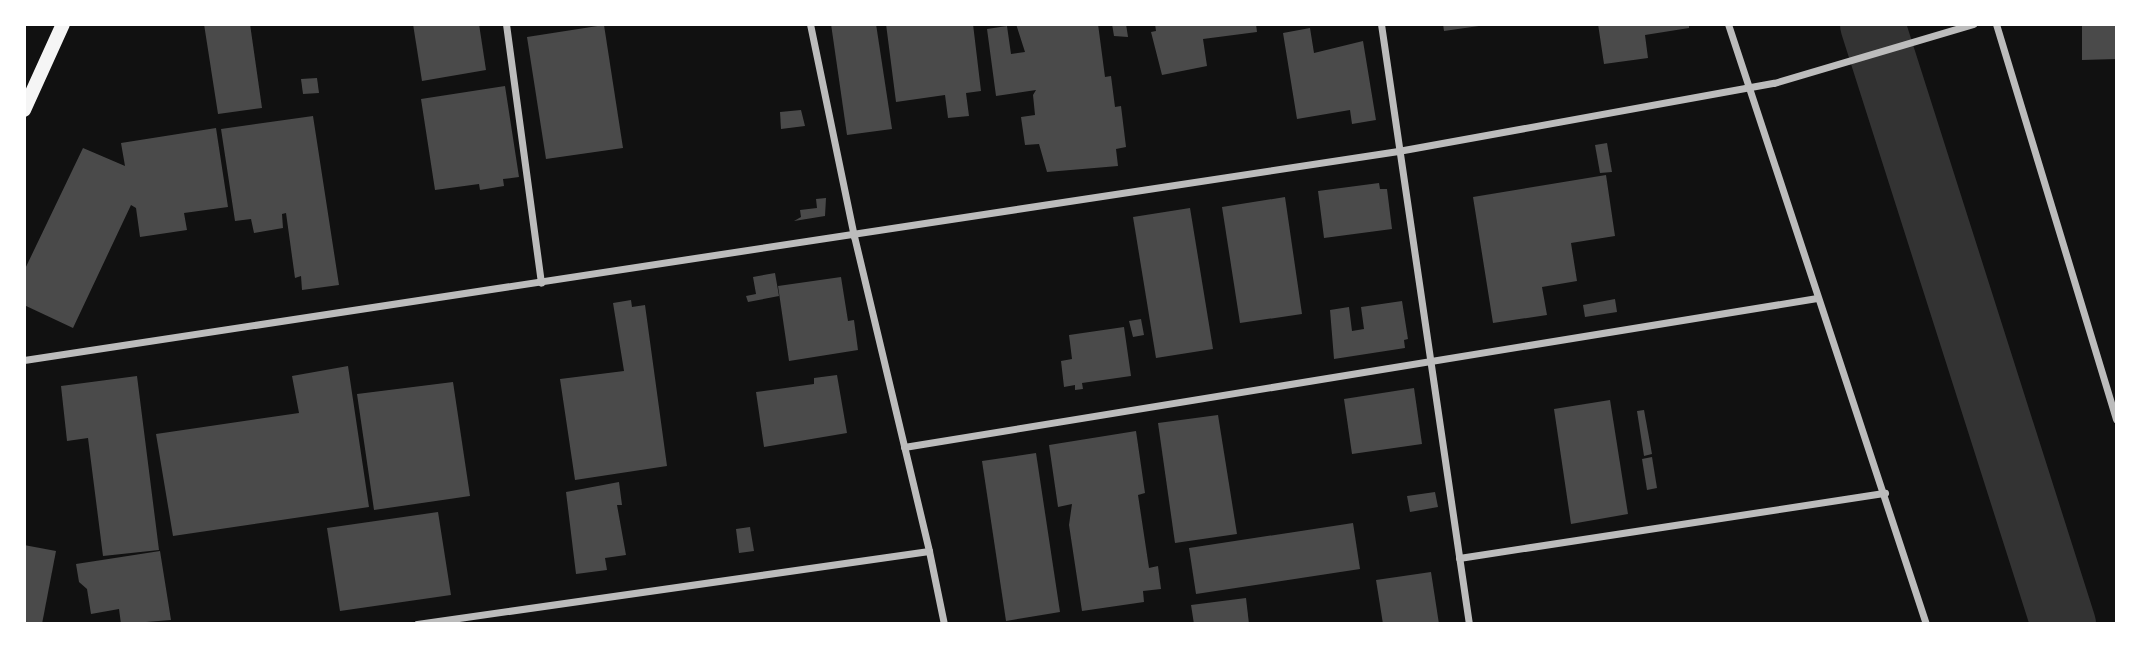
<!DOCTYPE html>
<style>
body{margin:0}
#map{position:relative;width:2141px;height:648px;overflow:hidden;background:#111;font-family:Inter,sans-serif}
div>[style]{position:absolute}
.river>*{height:65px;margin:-32.5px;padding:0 32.5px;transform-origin:32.5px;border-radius:32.5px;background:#333}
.building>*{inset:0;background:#4a4a4a}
.minor>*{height:7px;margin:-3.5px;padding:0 3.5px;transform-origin:3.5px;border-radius:3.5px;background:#bcbcbc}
.secondary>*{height:14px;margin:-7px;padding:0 7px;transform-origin:7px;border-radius:7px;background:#f5f5f5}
span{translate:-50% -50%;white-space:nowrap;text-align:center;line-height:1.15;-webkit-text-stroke:7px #fff;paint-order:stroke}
.frame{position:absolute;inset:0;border:26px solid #fff;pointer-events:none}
</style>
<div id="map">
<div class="river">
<div style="left:1872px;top:24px;width:630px;rotate:72.34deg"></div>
</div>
<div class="building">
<div style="clip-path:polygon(204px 24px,250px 24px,262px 108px,218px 114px)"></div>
<div style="clip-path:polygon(413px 24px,479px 24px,486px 70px,422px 81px)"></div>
<div style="clip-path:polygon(831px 24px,876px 24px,892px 129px,847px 135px)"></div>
<div style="clip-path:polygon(886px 24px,973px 24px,981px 91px,966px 93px,969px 116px,948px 118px,945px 95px,896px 102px)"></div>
<div style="clip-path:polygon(1016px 24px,1098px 24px,1105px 77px,1111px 76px,1115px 107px,1121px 106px,1126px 147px,1116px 149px,1118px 166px,1047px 172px,1039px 144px,1025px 145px,1021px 117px,1035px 115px,1033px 95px,1036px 90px,996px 96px,987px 29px,1007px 26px,1011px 54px,1025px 52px)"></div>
<div style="clip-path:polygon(1112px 24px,1126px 24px,1128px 37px,1114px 36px)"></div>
<div style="clip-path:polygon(1155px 24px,1256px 24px,1257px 32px,1203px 39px,1207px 66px,1162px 75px,1151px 32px,1156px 31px)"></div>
<div style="clip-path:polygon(1443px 24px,1479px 24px,1479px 26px,1444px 31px)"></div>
<div style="clip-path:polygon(1598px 24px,1689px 24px,1689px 28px,1645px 35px,1648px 58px,1604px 64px)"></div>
<div style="clip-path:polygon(2082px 24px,2116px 24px,2116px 59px,2082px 60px)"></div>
<div style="clip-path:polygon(604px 25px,623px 148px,546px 159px,527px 37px)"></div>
<div style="clip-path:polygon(1310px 28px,1314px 53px,1363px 41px,1376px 120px,1352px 124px,1350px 110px,1297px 119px,1283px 33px)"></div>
<div style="clip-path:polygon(317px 78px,319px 93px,303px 94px,301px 79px)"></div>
<div style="clip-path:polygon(505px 86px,519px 177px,503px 179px,504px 186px,480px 190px,479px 184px,435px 190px,421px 99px)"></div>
<div style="clip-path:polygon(801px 110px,805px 126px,781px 129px,780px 112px)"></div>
<div style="clip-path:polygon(313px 116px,339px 285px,302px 290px,301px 276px,295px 278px,286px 213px,282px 214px,283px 228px,254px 233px,251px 219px,235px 221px,221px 129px)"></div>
<div style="clip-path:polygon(216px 128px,228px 207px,184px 213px,187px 230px,140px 237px,136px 208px,131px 205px,73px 328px,24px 305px,24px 271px,83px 148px,125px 166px,121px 143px)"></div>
<div style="clip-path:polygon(1607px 143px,1612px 172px,1600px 173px,1595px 145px)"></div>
<div style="clip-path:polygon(1606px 175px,1615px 236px,1571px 243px,1577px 281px,1542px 287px,1547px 315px,1493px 323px,1473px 197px)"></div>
<div style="clip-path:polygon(1379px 183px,1380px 189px,1387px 189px,1392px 229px,1324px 238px,1318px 191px)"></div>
<div style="clip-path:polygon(1285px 197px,1302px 314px,1240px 323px,1222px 207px)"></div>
<div style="clip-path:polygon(826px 198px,825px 216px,794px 221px,801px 217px,800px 210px,817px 208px,816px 199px)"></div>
<div style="clip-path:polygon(1190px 208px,1213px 349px,1156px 358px,1133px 217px)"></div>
<div style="clip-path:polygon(775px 273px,779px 296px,748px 302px,746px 296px,756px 294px,753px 277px)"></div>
<div style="clip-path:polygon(841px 277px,848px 321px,854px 320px,858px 350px,789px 361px,778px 286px)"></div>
<div style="clip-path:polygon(1615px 299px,1617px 312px,1585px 317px,1583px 305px)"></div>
<div style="clip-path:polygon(631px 300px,632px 307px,645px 305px,667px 466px,575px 480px,560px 379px,624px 371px,613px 303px)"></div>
<div style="clip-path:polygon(1402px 301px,1408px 339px,1404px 340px,1405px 348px,1334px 359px,1330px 310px,1349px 307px,1352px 331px,1364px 329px,1361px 307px)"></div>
<div style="clip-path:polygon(1141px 319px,1144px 335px,1133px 337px,1129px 321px)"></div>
<div style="clip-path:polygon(1124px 327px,1131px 376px,1082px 383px,1083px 389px,1075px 390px,1075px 385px,1064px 387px,1061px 361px,1072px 359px,1069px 335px)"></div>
<div style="clip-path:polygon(348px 366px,369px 507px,173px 536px,156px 434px,299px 413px,292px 376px)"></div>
<div style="clip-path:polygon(837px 375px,847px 433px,764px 447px,756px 392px,814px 384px,814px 378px)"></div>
<div style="clip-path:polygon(137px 376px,159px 550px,103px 556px,88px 438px,67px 441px,61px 386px)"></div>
<div style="clip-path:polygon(453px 382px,470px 496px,374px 510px,357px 394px)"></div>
<div style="clip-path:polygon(1414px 388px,1422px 444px,1352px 454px,1344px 399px)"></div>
<div style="clip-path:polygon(1610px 400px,1628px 514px,1571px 524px,1554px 409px)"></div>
<div style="clip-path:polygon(1644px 410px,1652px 454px,1644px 456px,1637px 411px)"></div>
<div style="clip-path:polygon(1218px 415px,1237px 534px,1175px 543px,1158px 423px)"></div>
<div style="clip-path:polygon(1136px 431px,1145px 493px,1138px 495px,1149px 568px,1158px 566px,1161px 589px,1143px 591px,1144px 602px,1082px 611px,1069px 525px,1072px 504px,1058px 507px,1049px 445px)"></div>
<div style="clip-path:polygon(1036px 453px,1060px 612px,1006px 621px,982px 461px)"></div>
<div style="clip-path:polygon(1652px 457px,1657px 488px,1647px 490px,1642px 459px)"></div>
<div style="clip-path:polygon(619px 482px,622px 505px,617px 505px,626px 555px,605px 558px,607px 570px,576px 574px,566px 492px)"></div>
<div style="clip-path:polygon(1435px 492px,1438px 507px,1410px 512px,1407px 496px)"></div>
<div style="clip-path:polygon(438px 512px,451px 595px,340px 611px,327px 528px)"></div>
<div style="clip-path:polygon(1353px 523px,1360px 569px,1196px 594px,1189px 548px)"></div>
<div style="clip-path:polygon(750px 527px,754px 551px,739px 553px,736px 529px)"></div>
<div style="clip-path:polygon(24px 545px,56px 551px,42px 624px,24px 624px)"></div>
<div style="clip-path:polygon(160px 551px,171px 620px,121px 624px,119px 609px,91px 614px,87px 589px,79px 582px,76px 564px)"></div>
<div style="clip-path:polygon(1431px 572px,1439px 624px,1383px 624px,1376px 580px)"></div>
<div style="clip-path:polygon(1246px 598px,1249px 624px,1194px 624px,1191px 605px)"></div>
</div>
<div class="minor">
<div style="left:506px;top:24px;width:261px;rotate:82.3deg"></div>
<div style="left:810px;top:24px;width:217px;rotate:78.3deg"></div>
<div style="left:854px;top:236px;width:324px;rotate:76.6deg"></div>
<div style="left:1381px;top:24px;width:606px;rotate:81.66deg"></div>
<div style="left:1728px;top:24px;width:632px;rotate:71.74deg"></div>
<div style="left:1996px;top:24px;width:413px;rotate:73.1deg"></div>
<div style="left:24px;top:360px;width:1390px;rotate:-8.65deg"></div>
<div style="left:1398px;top:151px;width:382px;rotate:-10.3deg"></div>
<div style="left:1774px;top:83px;width:208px;rotate:-16.5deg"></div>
<div style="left:904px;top:447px;width:925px;rotate:-9.27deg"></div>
<div style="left:1459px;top:558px;width:431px;rotate:-8.7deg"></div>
<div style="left:417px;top:624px;width:517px;rotate:-8.11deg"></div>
<div style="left:929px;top:551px;width:75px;rotate:78.4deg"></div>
</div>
<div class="secondary">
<div style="left:24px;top:110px;width:94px;rotate:-65.6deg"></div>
</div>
<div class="frame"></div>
</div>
